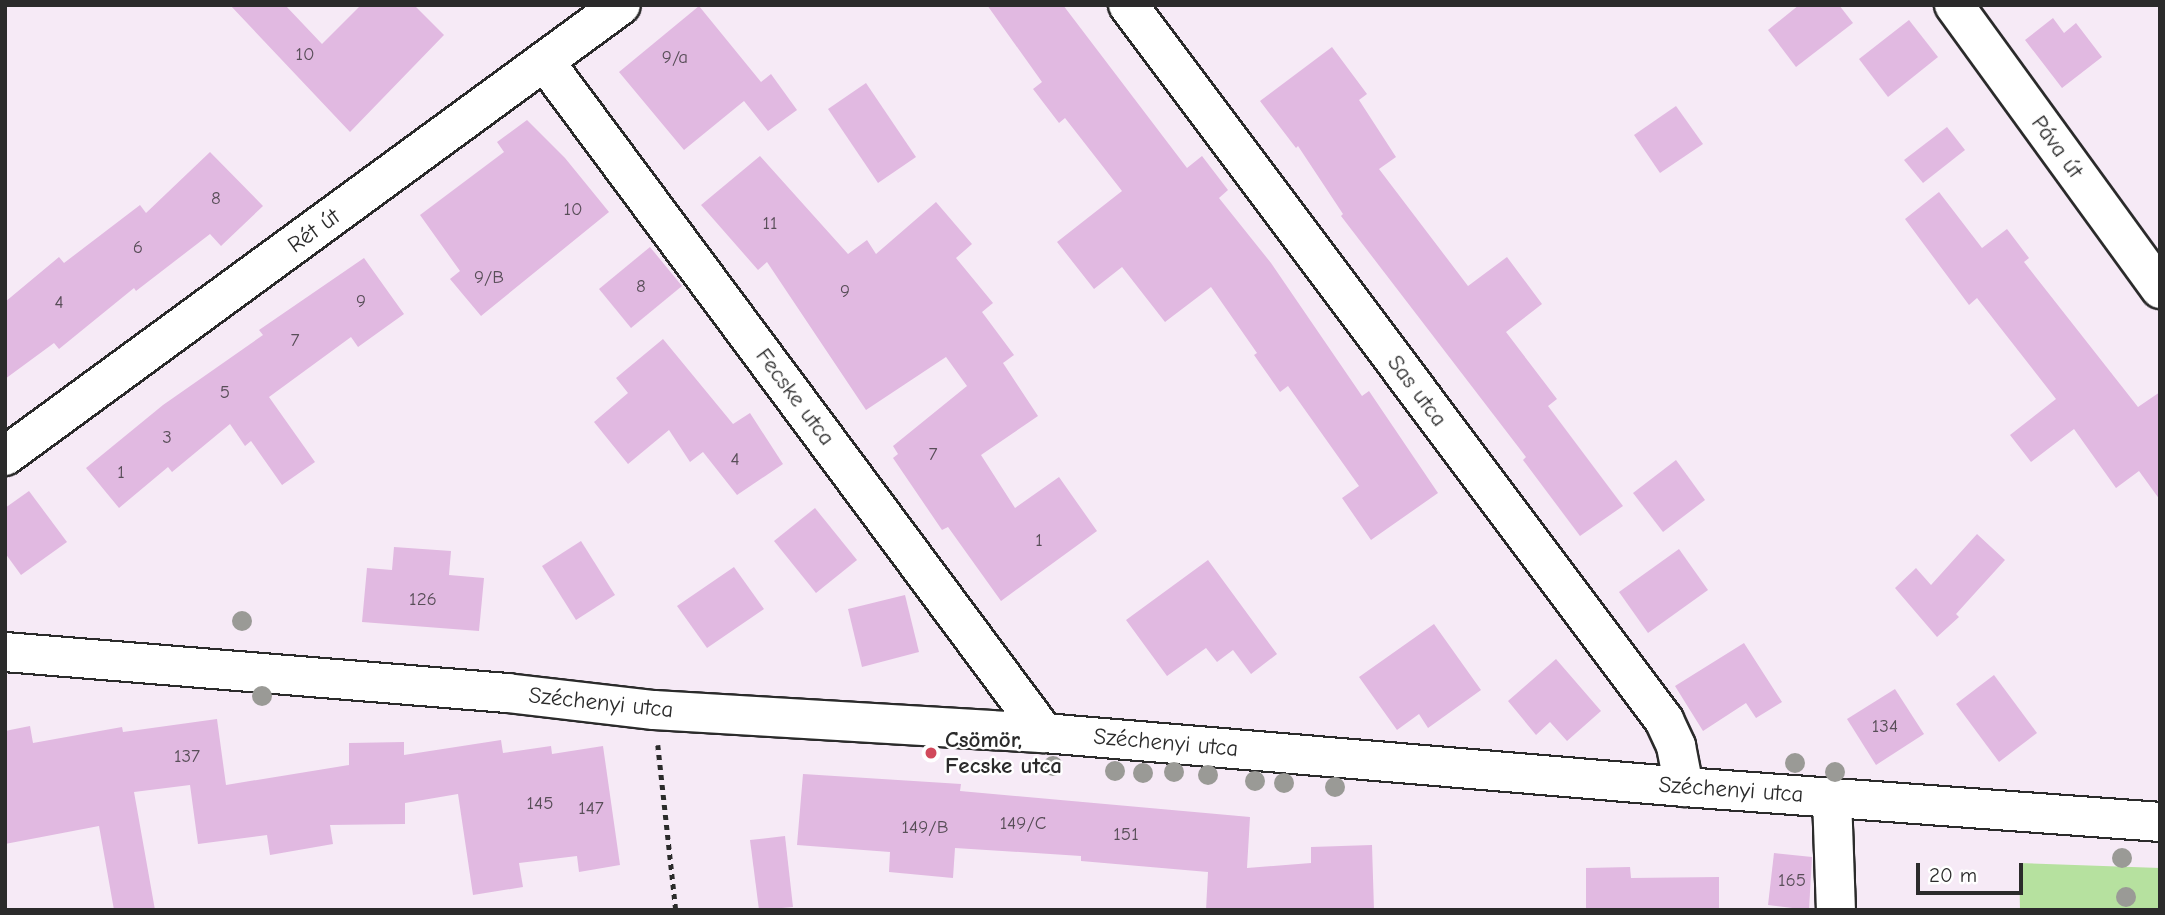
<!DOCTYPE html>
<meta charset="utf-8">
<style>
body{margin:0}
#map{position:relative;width:2165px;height:915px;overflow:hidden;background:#f6eaf6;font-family:"Comic Neue",sans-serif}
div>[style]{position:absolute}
.green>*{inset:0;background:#b6e19f}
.building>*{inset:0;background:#e1b9e1}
.path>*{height:4.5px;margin-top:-2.25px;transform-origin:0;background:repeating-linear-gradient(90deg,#2b2b2b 0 5px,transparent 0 10px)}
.roads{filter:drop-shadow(2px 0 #2b2b2b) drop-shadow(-2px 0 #2b2b2b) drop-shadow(0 2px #2b2b2b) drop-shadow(0 -2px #2b2b2b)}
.minor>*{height:38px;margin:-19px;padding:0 19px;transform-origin:19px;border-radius:19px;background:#fff}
.trees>*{width:20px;height:20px;margin:-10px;border-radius:50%;background:#9a9a96}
.dots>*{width:19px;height:19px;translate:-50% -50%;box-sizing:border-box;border:4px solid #fff;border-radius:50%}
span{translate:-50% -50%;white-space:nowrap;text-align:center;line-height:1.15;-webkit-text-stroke:5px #fff;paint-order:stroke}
.number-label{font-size:19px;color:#584e58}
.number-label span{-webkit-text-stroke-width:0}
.street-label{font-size:23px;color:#2b2b2b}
.poi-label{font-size:23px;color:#2b2b2b;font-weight:700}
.left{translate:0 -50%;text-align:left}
.frame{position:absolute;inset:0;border:7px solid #2b2b2b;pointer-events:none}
.scale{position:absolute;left:1916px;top:863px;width:107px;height:32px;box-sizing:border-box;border:4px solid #2b2b2b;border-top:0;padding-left:9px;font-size:21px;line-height:24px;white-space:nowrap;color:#2b2b2b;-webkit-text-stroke:5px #fff;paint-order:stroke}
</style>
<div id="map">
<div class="green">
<div style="clip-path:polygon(2019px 863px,2160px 868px,2160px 910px,2020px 910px)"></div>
</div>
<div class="building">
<div style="clip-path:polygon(230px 5px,285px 5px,322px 44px,361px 5px,414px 5px,444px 35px,350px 132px)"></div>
<div style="clip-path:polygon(987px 5px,1063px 5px,1187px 168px,1202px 156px,1228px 190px,1219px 198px,1271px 263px,1362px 396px,1369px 391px,1438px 493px,1371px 540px,1342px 498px,1359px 486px,1288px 386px,1280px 392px,1254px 355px,1257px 353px,1211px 287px,1165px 322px,1122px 267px,1094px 289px,1057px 242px,1122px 191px,1065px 118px,1059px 123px,1033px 89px,1042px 82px)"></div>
<div style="clip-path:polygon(1799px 5px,1839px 5px,1853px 23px,1796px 67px,1768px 30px)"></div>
<div style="clip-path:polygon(699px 6px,761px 82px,771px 74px,797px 110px,768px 131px,744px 101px,684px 150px,619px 72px)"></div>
<div style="clip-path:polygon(2053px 18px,2064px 33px,2076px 23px,2102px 57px,2062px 88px,2025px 40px)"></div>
<div style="clip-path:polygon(1909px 20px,1938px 57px,1888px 97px,1859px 59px)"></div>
<div style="clip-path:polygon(1332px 47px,1367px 94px,1359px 100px,1396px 157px,1379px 169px,1468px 286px,1507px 257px,1542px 304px,1506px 332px,1557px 399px,1548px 406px,1623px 506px,1580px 536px,1523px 460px,1526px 457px,1341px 216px,1343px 214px,1298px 146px,1296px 148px,1260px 101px)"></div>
<div style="clip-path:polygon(866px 83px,916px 157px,878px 183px,828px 109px)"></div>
<div style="clip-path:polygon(1676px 106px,1703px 144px,1660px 173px,1634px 135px)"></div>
<div style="clip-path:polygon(527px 120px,565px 158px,609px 212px,481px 316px,450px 279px,460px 271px,420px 215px,504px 152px,497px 142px)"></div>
<div style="clip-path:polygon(1947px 127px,1965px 150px,1923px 183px,1904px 160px)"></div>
<div style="clip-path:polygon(210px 152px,263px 206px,221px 246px,210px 234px,136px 291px,134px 288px,59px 349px,54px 343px,5px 379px,5px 302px,59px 257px,64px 263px,140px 205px,146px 213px)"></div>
<div style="clip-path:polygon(760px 156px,848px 254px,867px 240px,876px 254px,936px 202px,972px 244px,956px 258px,993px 303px,982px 312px,1014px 355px,1003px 363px,1038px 416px,981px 455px,1015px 508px,1059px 477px,1097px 531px,1001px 601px,948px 527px,942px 530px,893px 458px,898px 454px,893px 446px,967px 386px,946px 357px,866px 410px,767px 262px,758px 270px,701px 205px)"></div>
<div style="clip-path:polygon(1939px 192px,1982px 248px,2007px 229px,2029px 258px,2024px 262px,2138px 407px,2160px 392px,2160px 500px,2139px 471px,2116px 488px,2074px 429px,2031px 462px,2010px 435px,2056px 399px,1977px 298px,1969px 305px,1905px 219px)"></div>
<div style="clip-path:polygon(650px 247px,682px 286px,631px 328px,599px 289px)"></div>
<div style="clip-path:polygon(364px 258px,404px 314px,358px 347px,351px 337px,269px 397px,315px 462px,282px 485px,251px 441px,245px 446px,230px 424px,172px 472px,168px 467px,119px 508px,86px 468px,163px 405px,263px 335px,259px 330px)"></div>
<div style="clip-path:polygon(663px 339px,733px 424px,750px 413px,783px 464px,737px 495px,703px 452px,690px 462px,669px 430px,628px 464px,594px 422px,628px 393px,616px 378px)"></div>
<div style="clip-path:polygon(1676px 460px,1705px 500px,1663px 532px,1633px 493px)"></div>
<div style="clip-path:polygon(29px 491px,67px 542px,21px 575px,5px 553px,5px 508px)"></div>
<div style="clip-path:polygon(815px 508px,857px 560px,816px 593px,774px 541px)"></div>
<div style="clip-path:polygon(1977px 534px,2005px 560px,1956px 614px,1959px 617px,1937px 637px,1895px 588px,1916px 568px,1931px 585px)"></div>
<div style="clip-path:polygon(581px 541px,615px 595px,576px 620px,542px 566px)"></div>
<div style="clip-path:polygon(394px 547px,451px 551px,449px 575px,484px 578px,479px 631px,362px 622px,367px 568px,392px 570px)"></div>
<div style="clip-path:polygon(1679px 549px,1708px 590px,1648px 633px,1619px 592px)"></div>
<div style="clip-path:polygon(1208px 560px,1277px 654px,1251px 674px,1233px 650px,1217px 662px,1206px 648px,1167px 676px,1126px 620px)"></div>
<div style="clip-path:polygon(734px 567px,764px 609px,707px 648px,677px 606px)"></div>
<div style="clip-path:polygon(905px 595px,919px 652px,862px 667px,848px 609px)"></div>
<div style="clip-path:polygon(1434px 624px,1481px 690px,1428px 728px,1419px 714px,1397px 730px,1359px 677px)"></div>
<div style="clip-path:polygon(1744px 643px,1782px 702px,1756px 718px,1746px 703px,1703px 731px,1675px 686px)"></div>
<div style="clip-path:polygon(1556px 659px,1601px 711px,1567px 741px,1550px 722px,1536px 735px,1508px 701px)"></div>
<div style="clip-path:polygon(1994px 675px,2037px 733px,1999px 762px,1956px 704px)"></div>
<div style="clip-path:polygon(1895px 689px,1924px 734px,1876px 765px,1847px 719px)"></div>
<div style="clip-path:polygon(217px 719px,226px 785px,349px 765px,349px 743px,404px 742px,404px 755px,501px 740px,503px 753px,551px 746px,552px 754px,603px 746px,620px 865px,579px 872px,577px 856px,519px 863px,523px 887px,473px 895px,458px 794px,405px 803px,405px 824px,330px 825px,333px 844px,270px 855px,267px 835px,198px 844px,190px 785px,134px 792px,155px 910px,114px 910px,99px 826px,5px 844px,5px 731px,30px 726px,33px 743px,122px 727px,123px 732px)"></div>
<div style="clip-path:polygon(803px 774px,961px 784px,960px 791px,1250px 817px,1247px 868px,1311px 863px,1311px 847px,1372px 845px,1374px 910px,1206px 910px,1208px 872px,1081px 861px,1081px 856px,955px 848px,953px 878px,889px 872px,890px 852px,797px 845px)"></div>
<div style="clip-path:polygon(785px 836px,793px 907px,759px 910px,750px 840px)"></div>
<div style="clip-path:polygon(1774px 853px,1812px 857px,1809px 910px,1768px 905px)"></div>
<div style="clip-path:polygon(1630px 867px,1631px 878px,1719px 877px,1719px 910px,1586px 910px,1586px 868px)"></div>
</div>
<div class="path">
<div style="left:658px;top:745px;width:166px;rotate:83.8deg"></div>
</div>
<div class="roads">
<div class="minor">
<div style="left:1128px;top:5px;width:894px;rotate:53.14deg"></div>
<div style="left:1664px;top:720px;width:29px;rotate:65deg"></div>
<div style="left:1676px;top:746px;width:42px;rotate:79deg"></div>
<div style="left:1954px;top:5px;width:351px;rotate:54deg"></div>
<div style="left:545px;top:62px;width:836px;rotate:53.36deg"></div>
<div style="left:5px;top:456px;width:763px;rotate:-36.21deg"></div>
<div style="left:5px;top:652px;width:504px;rotate:4.67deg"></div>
<div style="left:507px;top:693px;width:148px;rotate:6.6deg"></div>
<div style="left:654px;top:710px;width:391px;rotate:3.4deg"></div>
<div style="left:1044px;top:733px;width:642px;rotate:4.82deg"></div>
<div style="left:1684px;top:787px;width:477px;rotate:4.2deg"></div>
<div style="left:1832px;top:797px;width:113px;rotate:88deg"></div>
</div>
</div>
<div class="trees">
<div style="left:242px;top:621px"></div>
<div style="left:262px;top:696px"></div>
<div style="left:1795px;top:763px"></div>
<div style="left:1053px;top:766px"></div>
<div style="left:1115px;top:771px"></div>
<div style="left:1174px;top:772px"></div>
<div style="left:1835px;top:772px"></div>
<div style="left:1143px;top:773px"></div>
<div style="left:1208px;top:775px"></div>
<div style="left:1255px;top:781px"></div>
<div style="left:1284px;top:783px"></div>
<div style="left:1335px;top:787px"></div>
<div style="left:2122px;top:858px"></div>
<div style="left:2126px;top:897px"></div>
</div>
<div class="dots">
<div style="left:931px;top:753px;background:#d1495b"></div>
</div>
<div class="number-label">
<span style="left:305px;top:55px">10</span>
<span style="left:675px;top:58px">9/a</span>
<span style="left:216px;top:199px">8</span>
<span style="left:573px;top:210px">10</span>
<span style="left:770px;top:224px">11</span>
<span style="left:138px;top:248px">6</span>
<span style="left:489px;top:278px">9/B</span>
<span style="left:641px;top:287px">8</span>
<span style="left:845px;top:292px">9</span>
<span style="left:361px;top:302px">9</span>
<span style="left:59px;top:303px">4</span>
<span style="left:295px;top:341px">7</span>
<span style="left:225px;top:393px">5</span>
<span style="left:167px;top:438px">3</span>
<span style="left:933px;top:455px">7</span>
<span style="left:735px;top:460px">4</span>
<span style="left:121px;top:473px">1</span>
<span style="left:1039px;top:541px">1</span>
<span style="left:423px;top:600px">126</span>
<span style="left:1885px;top:727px">134</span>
<span style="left:187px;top:757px">137</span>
<span style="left:540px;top:804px">145</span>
<span style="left:591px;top:809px">147</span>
<span style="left:1023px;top:824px">149/C</span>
<span style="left:925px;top:828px">149/B</span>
<span style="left:1126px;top:835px">151</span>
<span style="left:1792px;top:881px">165</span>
</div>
<div class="street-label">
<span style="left:2057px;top:147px;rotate:54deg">Páva út</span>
<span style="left:314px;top:231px;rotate:-36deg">Rét út</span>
<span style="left:1417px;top:391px;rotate:53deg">Sas utca</span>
<span style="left:795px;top:397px;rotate:53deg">Fecske utca</span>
<span style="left:601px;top:703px;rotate:6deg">Széchenyi utca</span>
<span style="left:1166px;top:743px;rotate:5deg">Széchenyi utca</span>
<span style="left:1731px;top:790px;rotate:4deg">Széchenyi utca</span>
</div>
<div class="poi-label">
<span class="left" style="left:945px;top:753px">Csömör,<br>Fecske utca</span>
</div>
<div class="frame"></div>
<div class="scale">20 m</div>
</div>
